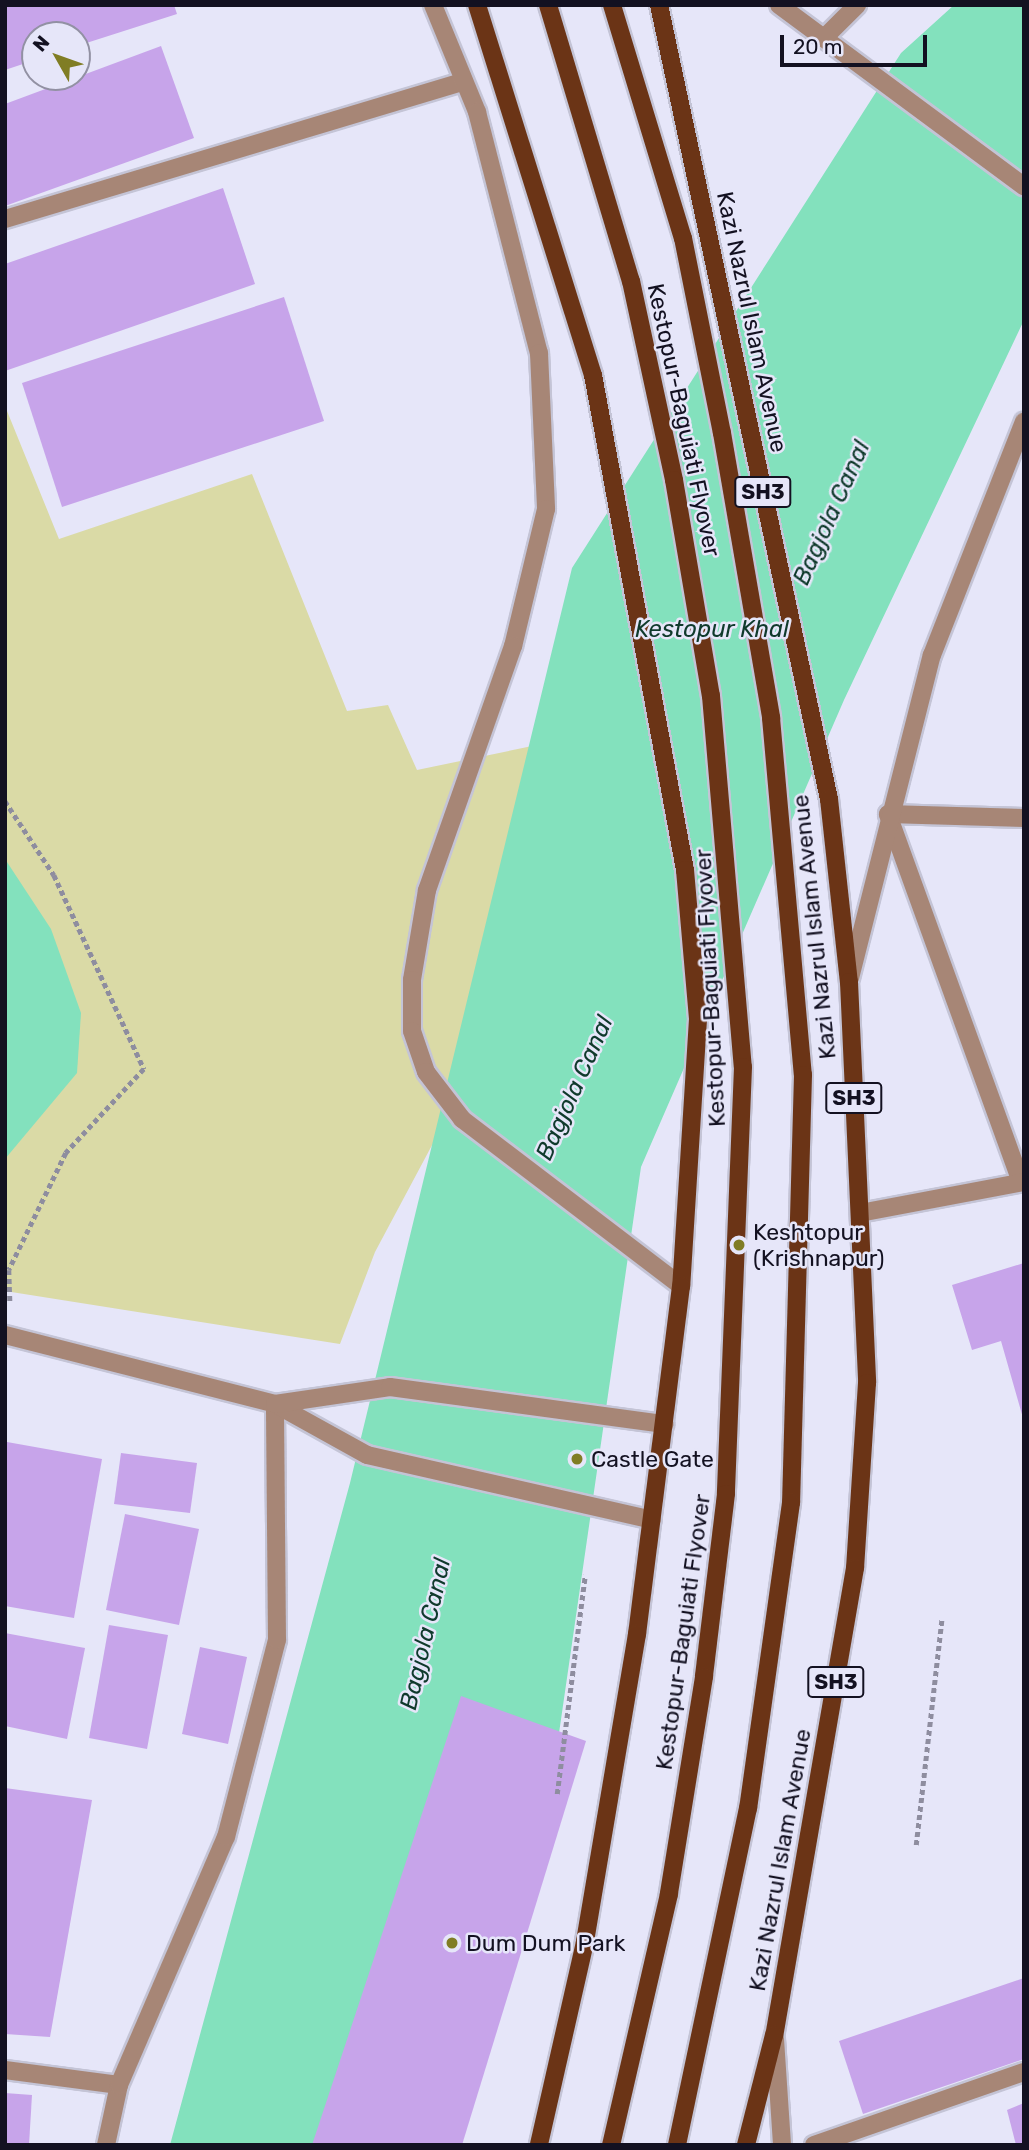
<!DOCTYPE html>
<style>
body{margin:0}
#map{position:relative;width:1029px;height:2150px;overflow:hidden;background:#e6e6f9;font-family:Rubik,sans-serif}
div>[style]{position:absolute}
.green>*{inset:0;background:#dadaa6}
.water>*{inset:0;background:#83e1bd}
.building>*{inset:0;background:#c7a4ea}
.path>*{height:4.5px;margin-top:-2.25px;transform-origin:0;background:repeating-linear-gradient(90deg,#8e8d9f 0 5px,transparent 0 8.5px)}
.roads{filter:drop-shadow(2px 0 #c4c4d6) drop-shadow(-2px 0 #c4c4d6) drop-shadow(0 2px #c4c4d6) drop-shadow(0 -2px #c4c4d6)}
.minor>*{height:18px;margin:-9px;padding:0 9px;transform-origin:9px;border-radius:9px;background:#a78676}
.tertiary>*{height:18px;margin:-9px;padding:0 9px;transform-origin:9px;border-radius:9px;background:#a78676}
.primary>*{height:18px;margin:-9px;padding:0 9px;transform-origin:9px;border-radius:9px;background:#6b3416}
.bridges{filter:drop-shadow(2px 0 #c4c4d6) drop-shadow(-2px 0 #c4c4d6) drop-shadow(0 2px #c4c4d6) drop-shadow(0 -2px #c4c4d6)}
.primary-bridge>*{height:18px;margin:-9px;padding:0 9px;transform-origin:9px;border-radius:9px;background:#6b3416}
.dots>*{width:19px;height:19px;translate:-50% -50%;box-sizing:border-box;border:4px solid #e6e6f9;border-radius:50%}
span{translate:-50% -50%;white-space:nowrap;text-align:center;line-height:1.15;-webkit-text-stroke:5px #e6e6f9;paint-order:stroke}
.shield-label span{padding:2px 5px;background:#e6e6f9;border:2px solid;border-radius:5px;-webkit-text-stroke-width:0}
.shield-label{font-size:21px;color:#131121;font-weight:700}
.street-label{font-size:23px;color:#131121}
.poi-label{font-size:23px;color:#131121}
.left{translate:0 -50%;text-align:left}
.water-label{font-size:24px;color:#0f3a2c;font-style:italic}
.frame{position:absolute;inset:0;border:7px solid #131121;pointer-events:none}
.north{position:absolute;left:21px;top:21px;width:70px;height:70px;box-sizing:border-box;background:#e6e6f9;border:2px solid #9291a3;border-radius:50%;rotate:310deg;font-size:19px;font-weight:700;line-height:28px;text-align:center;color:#131121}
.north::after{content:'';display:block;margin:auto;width:24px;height:32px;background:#807d24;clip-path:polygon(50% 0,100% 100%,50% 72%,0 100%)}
.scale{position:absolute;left:780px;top:35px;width:147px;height:32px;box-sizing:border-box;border:4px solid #131121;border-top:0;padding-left:9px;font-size:21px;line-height:24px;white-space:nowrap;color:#131121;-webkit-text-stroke:5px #e6e6f9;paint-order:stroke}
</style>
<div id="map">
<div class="green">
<div style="clip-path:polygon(5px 406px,59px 539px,252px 474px,347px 711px,388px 705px,417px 770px,629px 726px,494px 1029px,375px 1252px,340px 1344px,5px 1291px)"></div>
</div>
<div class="water">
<div style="clip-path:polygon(954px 5px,1024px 5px,1024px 320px,844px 700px,641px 1167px,536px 1892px,446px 2145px,170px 2145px,350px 1483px,572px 568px,901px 53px)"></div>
<div style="clip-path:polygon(5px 859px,51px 929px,81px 1013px,77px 1073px,5px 1159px)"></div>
</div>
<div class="building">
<div style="clip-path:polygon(5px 5px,174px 5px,177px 14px,77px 46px,77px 35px,35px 35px,35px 60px,5px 70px)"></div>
<div style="clip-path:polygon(161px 46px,194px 138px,5px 206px,5px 104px)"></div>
<div style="clip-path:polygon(223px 188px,255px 284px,5px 371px,5px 264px)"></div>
<div style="clip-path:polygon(284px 297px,324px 421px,62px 507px,22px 383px)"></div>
<div style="clip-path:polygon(1024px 1263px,1024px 1418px,1023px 1418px,1001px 1341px,972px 1350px,952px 1285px)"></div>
<div style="clip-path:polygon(7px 1442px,102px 1459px,74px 1618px,5px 1606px)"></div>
<div style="clip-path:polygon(121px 1453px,197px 1463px,190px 1513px,114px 1504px)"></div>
<div style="clip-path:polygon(125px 1514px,199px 1529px,179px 1625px,106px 1610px)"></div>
<div style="clip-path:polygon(109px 1625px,168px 1635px,147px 1749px,89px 1738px)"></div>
<div style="clip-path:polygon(5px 1633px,85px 1648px,67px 1739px,5px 1726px)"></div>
<div style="clip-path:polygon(200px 1647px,247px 1657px,228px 1744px,182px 1734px)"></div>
<div style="clip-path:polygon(461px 1696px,586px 1741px,462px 2145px,312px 2145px)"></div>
<div style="clip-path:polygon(5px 1788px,92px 1800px,50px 2037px,5px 2034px)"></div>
<div style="clip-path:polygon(1024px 1978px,1024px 2059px,863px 2114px,839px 2041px)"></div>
<div style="clip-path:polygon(5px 2093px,32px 2095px,29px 2145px,5px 2145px)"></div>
<div style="clip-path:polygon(1024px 2103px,1024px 2145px,1016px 2145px,1007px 2110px)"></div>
</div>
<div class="path">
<div style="left:5px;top:801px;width:89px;rotate:56.5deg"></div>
<div style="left:54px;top:875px;width:214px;rotate:65.1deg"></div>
<div style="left:144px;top:1069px;width:115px;rotate:132.9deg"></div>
<div style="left:66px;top:1153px;width:130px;rotate:116deg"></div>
<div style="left:9px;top:1270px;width:33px;rotate:88deg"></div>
<div style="left:557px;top:1794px;width:221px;rotate:-82.7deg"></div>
<div style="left:916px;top:1845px;width:228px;rotate:-83.5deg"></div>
</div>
<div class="roads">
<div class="minor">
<div style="left:5px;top:219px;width:479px;rotate:-16.7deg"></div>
<div style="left:1021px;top:1182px;width:391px;rotate:-109.9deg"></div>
<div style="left:888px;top:814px;width:136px;rotate:1.7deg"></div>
<div style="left:5px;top:2070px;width:115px;rotate:7.5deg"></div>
<div style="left:106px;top:2145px;width:61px;rotate:-77.8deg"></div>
<div style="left:119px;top:2085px;width:270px;rotate:-66.7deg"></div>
<div style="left:226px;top:1837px;width:203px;rotate:-75.5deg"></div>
<div style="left:277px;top:1640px;width:236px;rotate:-90.5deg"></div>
<div style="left:814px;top:2145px;width:222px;rotate:-19.2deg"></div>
</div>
<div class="tertiary">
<div style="left:433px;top:5px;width:116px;rotate:67.6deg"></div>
<div style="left:477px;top:112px;width:249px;rotate:75.6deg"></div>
<div style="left:539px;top:353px;width:156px;rotate:87.4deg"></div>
<div style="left:546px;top:509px;width:141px;rotate:103.5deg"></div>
<div style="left:513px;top:646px;width:259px;rotate:109.4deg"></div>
<div style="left:427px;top:890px;width:91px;rotate:99.5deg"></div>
<div style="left:412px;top:980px;width:51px;rotate:90deg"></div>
<div style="left:412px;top:1031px;width:43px;rotate:71.1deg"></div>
<div style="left:426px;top:1072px;width:59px;rotate:52.5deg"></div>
<div style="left:462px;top:1119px;width:275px;rotate:37.3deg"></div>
<div style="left:779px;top:5px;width:305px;rotate:36.5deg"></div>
<div style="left:824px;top:38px;width:47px;rotate:-45deg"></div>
<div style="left:850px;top:978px;width:333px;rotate:-75.8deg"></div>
<div style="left:932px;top:655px;width:251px;rotate:-68.5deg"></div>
<div style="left:860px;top:1213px;width:167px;rotate:-10.7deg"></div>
<div style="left:5px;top:1335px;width:279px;rotate:14.3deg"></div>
<div style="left:275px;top:1404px;width:105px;rotate:29deg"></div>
<div style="left:367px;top:1455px;width:292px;rotate:12.8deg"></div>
<div style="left:275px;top:1404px;width:116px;rotate:-8.4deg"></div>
<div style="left:390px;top:1387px;width:277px;rotate:7.7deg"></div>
<div style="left:775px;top:2039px;width:106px;rotate:86.2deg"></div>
</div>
<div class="primary">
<div style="left:477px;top:5px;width:388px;rotate:72.6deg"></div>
<div style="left:593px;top:375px;width:503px;rotate:79.47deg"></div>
<div style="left:685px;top:870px;width:150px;rotate:85deg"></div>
<div style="left:698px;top:1019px;width:268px;rotate:93.6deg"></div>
<div style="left:681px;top:1286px;width:351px;rotate:97.2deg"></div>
<div style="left:637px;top:1634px;width:312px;rotate:99.6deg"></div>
<div style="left:585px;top:1942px;width:208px;rotate:102.8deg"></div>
<div style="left:659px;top:5px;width:812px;rotate:77.92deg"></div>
<div style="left:829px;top:799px;width:184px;rotate:83.8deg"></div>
<div style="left:849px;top:982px;width:401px;rotate:87.4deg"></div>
<div style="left:867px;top:1383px;width:185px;rotate:93.7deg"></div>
<div style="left:855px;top:1568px;width:474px;rotate:99.8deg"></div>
<div style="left:774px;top:2035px;width:114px;rotate:104.3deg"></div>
</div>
</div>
<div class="bridges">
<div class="primary-bridge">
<div style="left:548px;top:5px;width:288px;rotate:73.3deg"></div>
<div style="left:631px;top:281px;width:204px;rotate:77.8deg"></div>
<div style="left:674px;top:480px;width:219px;rotate:80.3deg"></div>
<div style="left:711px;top:696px;width:372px;rotate:85.1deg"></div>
<div style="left:743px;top:1067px;width:427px;rotate:92.3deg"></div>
<div style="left:726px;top:1494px;width:184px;rotate:96.9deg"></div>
<div style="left:704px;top:1677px;width:220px;rotate:99.2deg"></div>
<div style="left:669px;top:1894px;width:258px;rotate:103deg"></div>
<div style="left:612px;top:5px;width:244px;rotate:73.1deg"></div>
<div style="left:683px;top:238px;width:199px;rotate:78.7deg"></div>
<div style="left:722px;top:433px;width:289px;rotate:80.2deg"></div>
<div style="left:771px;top:718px;width:358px;rotate:84.9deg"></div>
<div style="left:803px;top:1075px;width:428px;rotate:91.6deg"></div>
<div style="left:791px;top:1503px;width:308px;rotate:98deg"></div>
<div style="left:748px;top:1808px;width:344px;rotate:101.9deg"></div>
</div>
</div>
<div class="dots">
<div style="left:739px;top:1245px;background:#807d24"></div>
<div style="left:577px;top:1459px;background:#807d24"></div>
<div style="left:452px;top:1943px;background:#807d24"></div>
</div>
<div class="shield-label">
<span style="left:763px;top:492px">SH3</span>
<span style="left:854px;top:1098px">SH3</span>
<span style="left:836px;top:1682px">SH3</span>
</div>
<div class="street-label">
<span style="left:752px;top:322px;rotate:78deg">Kazi Nazrul Islam Avenue</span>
<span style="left:684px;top:420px;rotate:78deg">Kestopur-Baguiati Flyover</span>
<span style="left:814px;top:927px;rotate:-96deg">Kazi Nazrul Islam Avenue</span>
<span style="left:710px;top:988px;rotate:-93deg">Kestopur-Baguiati Flyover</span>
<span style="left:683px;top:1632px;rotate:-82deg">Kestopur-Baguiati Flyover</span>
<span style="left:780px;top:1860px;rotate:-80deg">Kazi Nazrul Islam Avenue</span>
</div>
<div class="poi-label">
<span class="left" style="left:753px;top:1245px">Keshtopur<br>(Krishnapur)</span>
<span class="left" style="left:591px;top:1459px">Castle Gate</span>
<span class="left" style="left:466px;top:1943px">Dum Dum Park</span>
</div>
<div class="water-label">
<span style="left:832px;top:513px;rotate:-66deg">Bagjola Canal</span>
<span style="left:712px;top:630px">Kestopur Khal</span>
<span style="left:575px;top:1088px;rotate:-66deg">Bagjola Canal</span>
<span style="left:426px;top:1634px;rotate:-77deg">Bagjola Canal</span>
</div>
<div class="frame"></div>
<div class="north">N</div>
<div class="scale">20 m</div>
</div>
